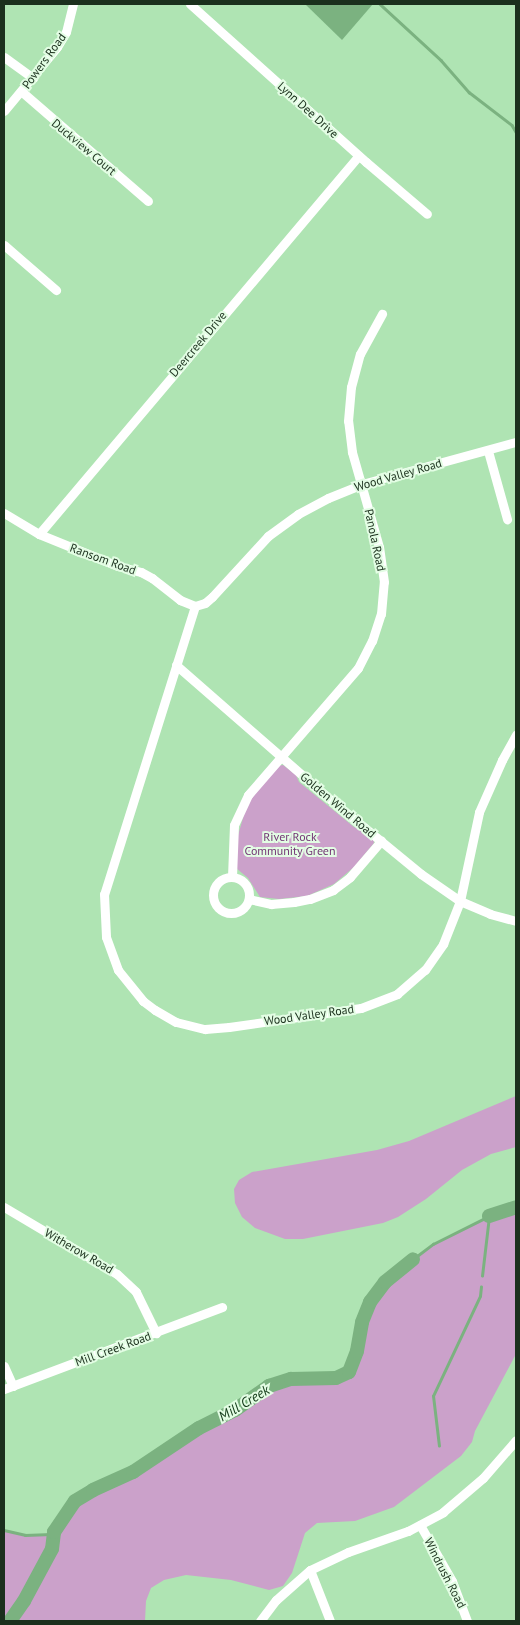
<!DOCTYPE html>
<style>
body{margin:0}
#map{position:relative;width:520px;height:1625px;overflow:hidden;background:#afe4b3;font-family:"PT Sans",sans-serif}
div>[style]{position:absolute}
.green>*{inset:0;background:#cba1ca}
.water>*{inset:0;background:#7bb280}
.stream>*{height:2.5px;margin:-1.25px;padding:0 1.25px;transform-origin:1.25px;border-radius:1.25px;background:#7bb280}
.river>*{height:14px;margin:-7px;padding:0 7px;transform-origin:7px;border-radius:7px;background:#7bb280}
.minor>*{height:9px;margin:-4.5px;padding:0 4.5px;transform-origin:4.5px;border-radius:4.5px;background:#fff}
.minor>.ring{margin:-4.5px;padding:0;box-sizing:content-box;background:none;border:9px solid #fff;border-radius:50%}
span{translate:-50% -50%;white-space:nowrap;text-align:center;line-height:1.15;-webkit-text-stroke:4px #e3fde4;paint-order:stroke}
.street-label{font-size:12px;color:#1b301d}
.park-label{font-size:12px;color:#723574}
.water-label{font-size:14px;color:#133b19;font-style:italic}
.frame{position:absolute;inset:0;border:5px solid #1b301d;pointer-events:none}
</style>
<div id="map">
<div class="green">
<div style="clip-path:polygon(283px 765px,296px 775px,299px 782px,354px 827px,363px 830px,373px 838px,374px 843px,354px 867px,334px 884px,307px 896px,279px 899px,260px 897px,248px 878px,236px 868px,237px 839px,247px 804px,277px 766px)"></div>
<div style="clip-path:polygon(516px 1096px,516px 1147px,491px 1154px,462px 1170px,426px 1199px,398px 1217px,383px 1223px,303px 1239px,285px 1239px,255px 1228px,242px 1217px,235px 1203px,234px 1189px,239px 1180px,252px 1172px,377px 1150px,409px 1141px)"></div>
<div style="clip-path:polygon(516px 1207px,516px 1354px,475px 1431px,472px 1442px,461px 1456px,394px 1507px,355px 1521px,317px 1523px,305px 1533px,292px 1573px,283px 1586px,269px 1590px,231px 1580px,186px 1575px,164px 1580px,151px 1588px,146px 1601px,145px 1621px,4px 1621px,4px 1530px,25px 1535px,51px 1534px,75px 1501px,87px 1493px,133px 1472px,199px 1428px,235px 1410px,269px 1386px,291px 1379px,316px 1380px,343px 1376px,349px 1372px,357px 1351px,365px 1313px,385px 1282px,433px 1244px,489px 1216px)"></div>
</div>
<div class="water">
<div style="clip-path:polygon(305px 4px,373px 4px,342px 40px)"></div>
</div>
<div class="stream">
<div style="left:380px;top:4px;width:83px;rotate:42.6deg"></div>
<div style="left:441px;top:60px;width:43px;rotate:48.8deg"></div>
<div style="left:469px;top:92px;width:54px;rotate:37.5deg"></div>
<div style="left:512px;top:125px;width:8px;rotate:60deg"></div>
<div style="left:413px;top:1259px;width:25px;rotate:-37deg"></div>
<div style="left:433px;top:1244px;width:63px;rotate:-26.6deg"></div>
<div style="left:482px;top:1276px;width:60px;rotate:-83.3deg"></div>
<div style="left:439px;top:1446px;width:50px;rotate:-96.8deg"></div>
<div style="left:433px;top:1396px;width:110px;rotate:-64.8deg"></div>
<div style="left:480px;top:1296px;width:9px;rotate:-84deg"></div>
<div style="left:4px;top:1530px;width:22px;rotate:13deg"></div>
<div style="left:25px;top:1535px;width:26px;rotate:-2deg"></div>
<div style="left:51px;top:1534px;width:4px;rotate:-34deg"></div>
</div>
<div class="river">
<div style="left:489px;top:1216px;width:28px;rotate:-18deg"></div>
<div style="left:10px;top:1621px;width:24px;rotate:-55deg"></div>
<div style="left:24px;top:1601px;width:59px;rotate:-61.7deg"></div>
<div style="left:52px;top:1549px;width:17px;rotate:-83deg"></div>
<div style="left:54px;top:1532px;width:37px;rotate:-56deg"></div>
<div style="left:75px;top:1501px;width:21px;rotate:-31deg"></div>
<div style="left:93px;top:1490px;width:44px;rotate:-24.2deg"></div>
<div style="left:133px;top:1472px;width:79px;rotate:-33.7deg"></div>
<div style="left:199px;top:1428px;width:40px;rotate:-26.6deg"></div>
<div style="left:235px;top:1410px;width:42px;rotate:-35.2deg"></div>
<div style="left:269px;top:1386px;width:23px;rotate:-18deg"></div>
<div style="left:291px;top:1379px;width:45px;rotate:-1.3deg"></div>
<div style="left:336px;top:1378px;width:14px;rotate:-25deg"></div>
<div style="left:349px;top:1372px;width:22px;rotate:-69deg"></div>
<div style="left:357px;top:1351px;width:29px;rotate:-80deg"></div>
<div style="left:362px;top:1322px;width:22px;rotate:-68deg"></div>
<div style="left:370px;top:1302px;width:25px;rotate:-53deg"></div>
<div style="left:385px;top:1282px;width:36px;rotate:-39deg"></div>
</div>
<div class="minor">
<div style="left:190px;top:4px;width:237px;rotate:41.9deg"></div>
<div style="left:366px;top:162px;width:80px;rotate:40.4deg"></div>
<div style="left:4px;top:57px;width:36px;rotate:36deg"></div>
<div style="left:21px;top:91px;width:168px;rotate:40.9deg"></div>
<div style="left:4px;top:111px;width:83px;rotate:-50.4deg"></div>
<div style="left:57px;top:47px;width:17px;rotate:-59deg"></div>
<div style="left:66px;top:32px;width:29px;rotate:-76deg"></div>
<div style="left:4px;top:245px;width:69px;rotate:40.9deg"></div>
<div style="left:488px;top:451px;width:71px;rotate:74.4deg"></div>
<div style="left:4px;top:513px;width:41px;rotate:31deg"></div>
<div style="left:39px;top:534px;width:85px;rotate:22.1deg"></div>
<div style="left:118px;top:566px;width:24px;rotate:15deg"></div>
<div style="left:141px;top:572px;width:13px;rotate:29deg"></div>
<div style="left:152px;top:578px;width:36px;rotate:38deg"></div>
<div style="left:180px;top:600px;width:16px;rotate:22deg"></div>
<div style="left:195px;top:606px;width:10px;rotate:-17deg"></div>
<div style="left:205px;top:603px;width:9px;rotate:-41deg"></div>
<div style="left:212px;top:597px;width:83px;rotate:-47.4deg"></div>
<div style="left:268px;top:536px;width:37px;rotate:-36deg"></div>
<div style="left:298px;top:514px;width:34px;rotate:-28deg"></div>
<div style="left:328px;top:498px;width:37px;rotate:-22deg"></div>
<div style="left:362px;top:484px;width:160px;rotate:-15.3deg"></div>
<div style="left:39px;top:534px;width:495px;rotate:-49.8deg"></div>
<div style="left:195px;top:606px;width:302px;rotate:107.5deg"></div>
<div style="left:104px;top:894px;width:43px;rotate:87.3deg"></div>
<div style="left:106px;top:937px;width:35px;rotate:70deg"></div>
<div style="left:118px;top:970px;width:40px;rotate:51deg"></div>
<div style="left:143px;top:1001px;width:15px;rotate:37deg"></div>
<div style="left:155px;top:1010px;width:24px;rotate:30deg"></div>
<div style="left:176px;top:1022px;width:30px;rotate:14deg"></div>
<div style="left:205px;top:1029px;width:24px;rotate:-5deg"></div>
<div style="left:229px;top:1027px;width:133px;rotate:-8.2deg"></div>
<div style="left:361px;top:1008px;width:39px;rotate:-21deg"></div>
<div style="left:397px;top:994px;width:37px;rotate:-41deg"></div>
<div style="left:425px;top:970px;width:32px;rotate:-55deg"></div>
<div style="left:443px;top:944px;width:46px;rotate:-68.4deg"></div>
<div style="left:460px;top:901px;width:91px;rotate:-77.9deg"></div>
<div style="left:479px;top:812px;width:57px;rotate:-66.1deg"></div>
<div style="left:502px;top:760px;width:29px;rotate:-61deg"></div>
<div style="left:176px;top:665px;width:199px;rotate:41.1deg"></div>
<div style="left:326px;top:796px;width:123px;rotate:39.4deg"></div>
<div style="left:421px;top:874px;width:47px;rotate:34.7deg"></div>
<div style="left:460px;top:901px;width:33px;rotate:23deg"></div>
<div style="left:490px;top:914px;width:27px;rotate:15deg"></div>
<div class="ring" style="left:213px;top:877px;width:27px;height:27px"></div>
<div style="left:232px;top:877px;width:52px;rotate:-87.8deg"></div>
<div style="left:234px;top:825px;width:33px;rotate:-65deg"></div>
<div style="left:248px;top:795px;width:168px;rotate:-49.1deg"></div>
<div style="left:358px;top:668px;width:30px;rotate:-63deg"></div>
<div style="left:372px;top:641px;width:28px;rotate:-72deg"></div>
<div style="left:381px;top:614px;width:32px;rotate:-85deg"></div>
<div style="left:384px;top:582px;width:35px;rotate:-98deg"></div>
<div style="left:379px;top:547px;width:99px;rotate:-105.9deg"></div>
<div style="left:352px;top:452px;width:31px;rotate:-97deg"></div>
<div style="left:348px;top:421px;width:34px;rotate:-85deg"></div>
<div style="left:351px;top:387px;width:34px;rotate:-75deg"></div>
<div style="left:360px;top:354px;width:46px;rotate:-61.2deg"></div>
<div style="left:249px;top:899px;width:23px;rotate:13deg"></div>
<div style="left:271px;top:904px;width:23px;rotate:-5deg"></div>
<div style="left:294px;top:902px;width:16px;rotate:-11deg"></div>
<div style="left:310px;top:899px;width:25px;rotate:-21deg"></div>
<div style="left:333px;top:890px;width:21px;rotate:-37deg"></div>
<div style="left:350px;top:877px;width:48px;rotate:-49.3deg"></div>
<div style="left:4px;top:1207px;width:131px;rotate:30.7deg"></div>
<div style="left:117px;top:1274px;width:26px;rotate:43deg"></div>
<div style="left:136px;top:1292px;width:46px;rotate:64deg"></div>
<div style="left:4px;top:1366px;width:22px;rotate:66deg"></div>
<div style="left:4px;top:1389px;width:233px;rotate:-20.6deg"></div>
<div style="left:420px;top:1525px;width:64px;rotate:60.3deg"></div>
<div style="left:452px;top:1581px;width:43px;rotate:69.4deg"></div>
<div style="left:310px;top:1570px;width:55px;rotate:68.6deg"></div>
<div style="left:260px;top:1621px;width:26px;rotate:-53deg"></div>
<div style="left:276px;top:1600px;width:45px;rotate:-41.4deg"></div>
<div style="left:310px;top:1570px;width:42px;rotate:-25.3deg"></div>
<div style="left:348px;top:1552px;width:64px;rotate:-19.3deg"></div>
<div style="left:408px;top:1531px;width:40px;rotate:-28deg"></div>
<div style="left:443px;top:1512px;width:52px;rotate:-40.4deg"></div>
<div style="left:483px;top:1478px;width:50px;rotate:-49deg"></div>
</div>
<div class="street-label">
<span style="left:44px;top:61px;rotate:-54deg">Powers Road</span>
<span style="left:308px;top:110px;rotate:42deg">Lynn Dee Drive</span>
<span style="left:84px;top:147px;rotate:40deg">Duckview Court</span>
<span style="left:198px;top:344px;rotate:-50deg">Deercreek Drive</span>
<span style="left:398px;top:475px;rotate:-16deg">Wood Valley Road</span>
<span style="left:375px;top:540px;rotate:78deg">Panola Road</span>
<span style="left:103px;top:559px;rotate:20deg">Ransom Road</span>
<span style="left:338px;top:805px;rotate:40deg">Golden Wind Road</span>
<span style="left:309px;top:1015px;rotate:-8deg">Wood Valley Road</span>
<span style="left:79px;top:1251px;rotate:30deg">Witherow Road</span>
<span style="left:113px;top:1349px;rotate:-20deg">Mill Creek Road</span>
<span style="left:445px;top:1573px;rotate:63deg">Windrush Road</span>
</div>
<div class="park-label">
<span style="left:290px;top:844px">River Rock<br>Community Green</span>
</div>
<div class="water-label">
<span style="left:244px;top:1403px;rotate:-31deg">Mill Creek</span>
</div>
<div class="frame"></div>
</div>
